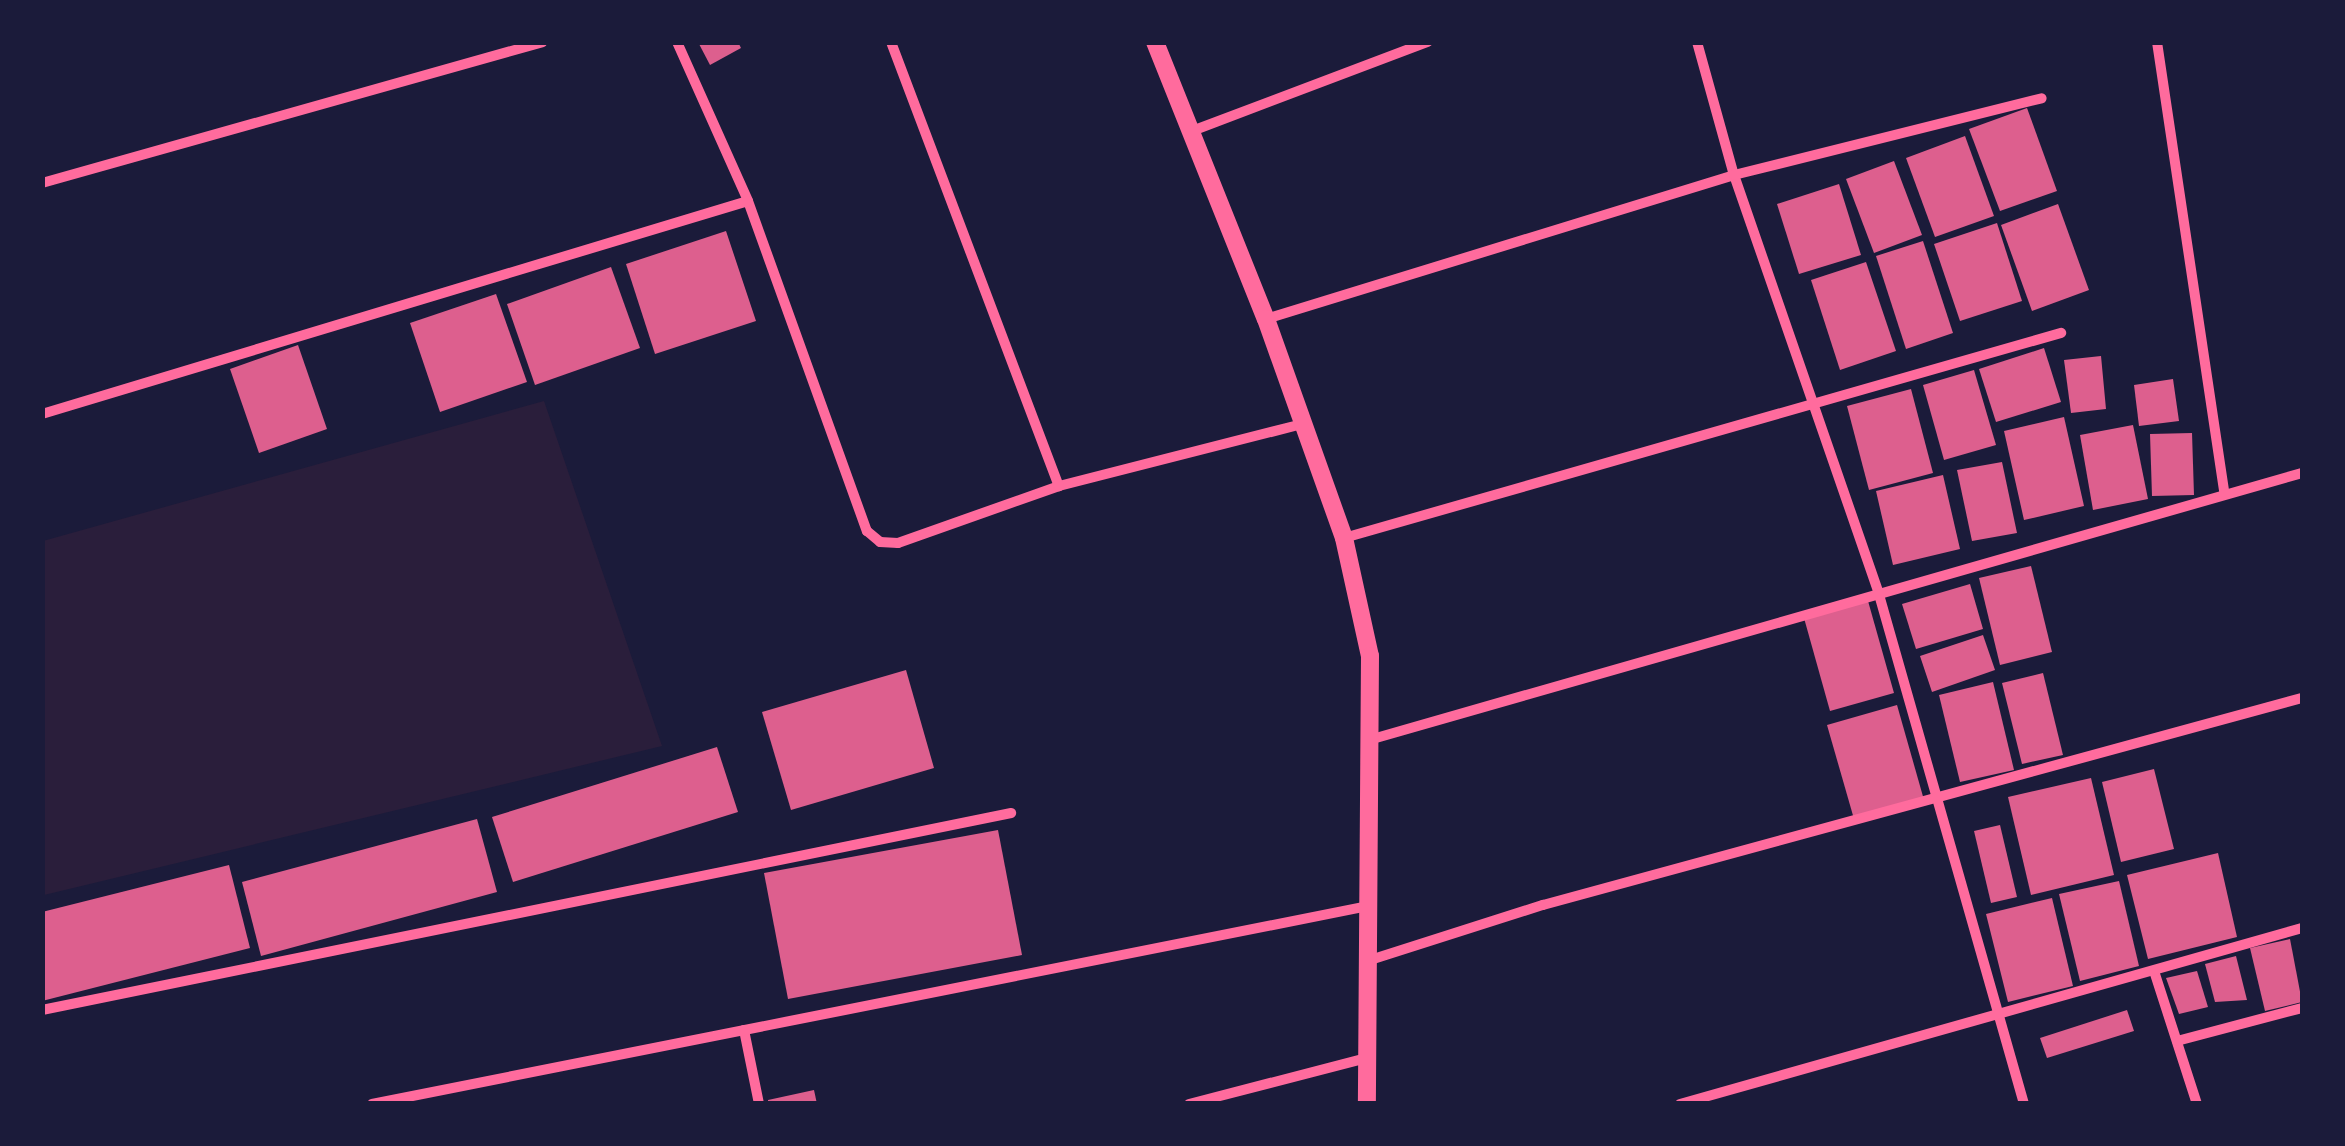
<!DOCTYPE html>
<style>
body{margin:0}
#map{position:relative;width:2345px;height:1146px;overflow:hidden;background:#1b1b3a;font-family:Raleway,sans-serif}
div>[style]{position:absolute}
.green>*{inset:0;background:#2a1e3b}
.building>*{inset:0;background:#dd5f8e}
.minor>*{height:10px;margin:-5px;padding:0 5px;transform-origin:5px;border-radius:5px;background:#ff6b9d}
.tertiary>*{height:18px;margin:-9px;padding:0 9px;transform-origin:9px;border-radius:9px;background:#ff6b9d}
span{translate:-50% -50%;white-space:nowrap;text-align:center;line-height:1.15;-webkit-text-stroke:8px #1b1b3a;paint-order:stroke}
.frame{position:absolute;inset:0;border:45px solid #1b1b3a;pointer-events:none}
</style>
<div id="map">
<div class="green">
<div style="clip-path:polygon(544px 401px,662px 746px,44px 895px,43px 541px)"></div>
</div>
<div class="building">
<div style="clip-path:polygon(698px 42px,738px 42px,741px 48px,710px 65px)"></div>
<div style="clip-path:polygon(2027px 108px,2057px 191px,2000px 211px,1969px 129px)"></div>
<div style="clip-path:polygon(1965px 136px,1994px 216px,1935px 237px,1906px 158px)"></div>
<div style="clip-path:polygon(1894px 161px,1922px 235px,1874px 253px,1846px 179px)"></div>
<div style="clip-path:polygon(1839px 184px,1861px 255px,1799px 274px,1777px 204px)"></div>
<div style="clip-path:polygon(2058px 204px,2089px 290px,2032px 311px,2001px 225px)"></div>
<div style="clip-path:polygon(1997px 223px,2022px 301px,1960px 321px,1934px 244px)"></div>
<div style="clip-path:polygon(726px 231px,756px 321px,655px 354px,626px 264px)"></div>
<div style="clip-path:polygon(1923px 241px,1953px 333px,1906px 349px,1876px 256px)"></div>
<div style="clip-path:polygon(1866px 262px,1896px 351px,1840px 370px,1811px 280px)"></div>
<div style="clip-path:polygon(611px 267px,640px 348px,535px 385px,507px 304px)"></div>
<div style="clip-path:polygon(496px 294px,527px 382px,440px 412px,410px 323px)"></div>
<div style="clip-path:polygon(298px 345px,327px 429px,259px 453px,230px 369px)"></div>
<div style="clip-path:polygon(2044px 348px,2061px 402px,1996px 422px,1979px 369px)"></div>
<div style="clip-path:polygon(2101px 356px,2106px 409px,2071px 413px,2064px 360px)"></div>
<div style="clip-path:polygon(1974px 370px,1996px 445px,1944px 460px,1923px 385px)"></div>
<div style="clip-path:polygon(2173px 379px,2179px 421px,2139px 426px,2134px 385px)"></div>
<div style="clip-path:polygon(1911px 389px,1933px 473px,1869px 490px,1847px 406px)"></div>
<div style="clip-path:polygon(2064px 417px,2084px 506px,2024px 520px,2004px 431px)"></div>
<div style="clip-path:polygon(2133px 425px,2148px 499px,2093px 510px,2080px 435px)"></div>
<div style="clip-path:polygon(2192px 433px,2194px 495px,2152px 496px,2150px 434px)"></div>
<div style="clip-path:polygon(2002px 462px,2017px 533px,1972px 541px,1957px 470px)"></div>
<div style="clip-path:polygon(1943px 475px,1960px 549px,1893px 565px,1876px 491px)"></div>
<div style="clip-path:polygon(2031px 566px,2052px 652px,2000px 665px,1979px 578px)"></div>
<div style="clip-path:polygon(1970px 584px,1983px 629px,1916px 649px,1902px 604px)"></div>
<div style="clip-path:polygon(1868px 601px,1894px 693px,1830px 711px,1804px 618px)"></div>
<div style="clip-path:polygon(1983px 635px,1995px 670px,1932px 692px,1920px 656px)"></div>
<div style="clip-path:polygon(906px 670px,934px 768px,791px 810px,762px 712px)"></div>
<div style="clip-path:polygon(2043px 673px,2063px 755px,2022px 764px,2002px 683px)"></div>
<div style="clip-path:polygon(1993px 682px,2014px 770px,1960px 782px,1939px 695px)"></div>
<div style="clip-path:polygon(1897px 705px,1924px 800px,1854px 819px,1827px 725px)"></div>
<div style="clip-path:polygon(717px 747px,738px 812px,513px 882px,492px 817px)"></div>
<div style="clip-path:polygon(2154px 769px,2174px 849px,2121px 862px,2102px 782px)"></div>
<div style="clip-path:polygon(2091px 778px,2114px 875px,2031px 895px,2008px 797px)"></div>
<div style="clip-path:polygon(477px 819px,497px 892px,261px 956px,242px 882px)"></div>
<div style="clip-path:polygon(2000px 825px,2017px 897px,1991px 903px,1974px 831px)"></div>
<div style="clip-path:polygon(998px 830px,1022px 955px,788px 999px,764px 873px)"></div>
<div style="clip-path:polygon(2218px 853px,2237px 937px,2148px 959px,2127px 875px)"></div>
<div style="clip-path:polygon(229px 865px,250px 948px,42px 1001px,42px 912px)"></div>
<div style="clip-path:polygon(2119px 881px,2139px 966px,2080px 981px,2059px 894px)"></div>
<div style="clip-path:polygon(2052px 898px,2073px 986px,2008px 1002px,1986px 914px)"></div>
<div style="clip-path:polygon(2290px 939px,2302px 1002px,2265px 1011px,2250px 948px)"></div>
<div style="clip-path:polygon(2236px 956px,2247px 1000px,2215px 1002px,2205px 964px)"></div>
<div style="clip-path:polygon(2197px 971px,2208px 1007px,2179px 1014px,2166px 978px)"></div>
<div style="clip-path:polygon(2127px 1010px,2134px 1031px,2047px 1058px,2040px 1038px)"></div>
<div style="clip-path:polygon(814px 1090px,817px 1104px,768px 1104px,768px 1100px)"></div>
</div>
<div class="minor">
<div style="left:677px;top:42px;width:174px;rotate:65.9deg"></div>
<div style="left:748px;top:201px;width:351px;rotate:70.2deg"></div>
<div style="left:867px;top:531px;width:17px;rotate:40deg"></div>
<div style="left:880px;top:542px;width:18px;rotate:3deg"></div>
<div style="left:898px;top:543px;width:171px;rotate:-19.5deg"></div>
<div style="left:1059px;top:486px;width:248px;rotate:-14.3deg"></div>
<div style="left:891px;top:42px;width:475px;rotate:69.3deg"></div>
<div style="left:1697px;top:42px;width:138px;rotate:74.5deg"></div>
<div style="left:1734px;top:175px;width:440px;rotate:70.9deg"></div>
<div style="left:1878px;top:591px;width:533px;rotate:74.11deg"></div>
<div style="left:2157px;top:42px;width:455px;rotate:81.5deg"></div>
<div style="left:1192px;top:131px;width:252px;rotate:-20.7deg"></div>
<div style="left:42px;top:183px;width:520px;rotate:-15.72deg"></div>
<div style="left:1266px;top:319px;width:490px;rotate:-17.1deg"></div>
<div style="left:1734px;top:175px;width:317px;rotate:-14deg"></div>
<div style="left:42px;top:414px;width:737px;rotate:-16.79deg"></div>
<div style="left:1344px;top:538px;width:746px;rotate:-15.96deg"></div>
<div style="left:1369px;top:740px;width:970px;rotate:-15.97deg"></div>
<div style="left:1367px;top:961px;width:185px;rotate:-17.7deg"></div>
<div style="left:1543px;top:905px;width:787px;rotate:-15.26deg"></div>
<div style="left:2155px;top:974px;width:137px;rotate:72.1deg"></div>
<div style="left:42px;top:1010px;width:989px;rotate:-11.49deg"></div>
<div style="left:744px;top:1030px;width:76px;rotate:78.5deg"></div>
<div style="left:2177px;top:1041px;width:129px;rotate:-14.8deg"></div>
<div style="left:372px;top:1104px;width:1015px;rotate:-11.24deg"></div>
<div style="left:1189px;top:1104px;width:184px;rotate:-14.5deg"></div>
<div style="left:1680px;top:1104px;width:646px;rotate:-15.8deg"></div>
</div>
<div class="tertiary">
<div style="left:1155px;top:42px;width:298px;rotate:68.2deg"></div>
<div style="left:1266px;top:319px;width:232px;rotate:70.4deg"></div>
<div style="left:1344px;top:538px;width:121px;rotate:77.6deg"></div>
<div style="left:1370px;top:656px;width:448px;rotate:90.4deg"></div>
</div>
<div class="frame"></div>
</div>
